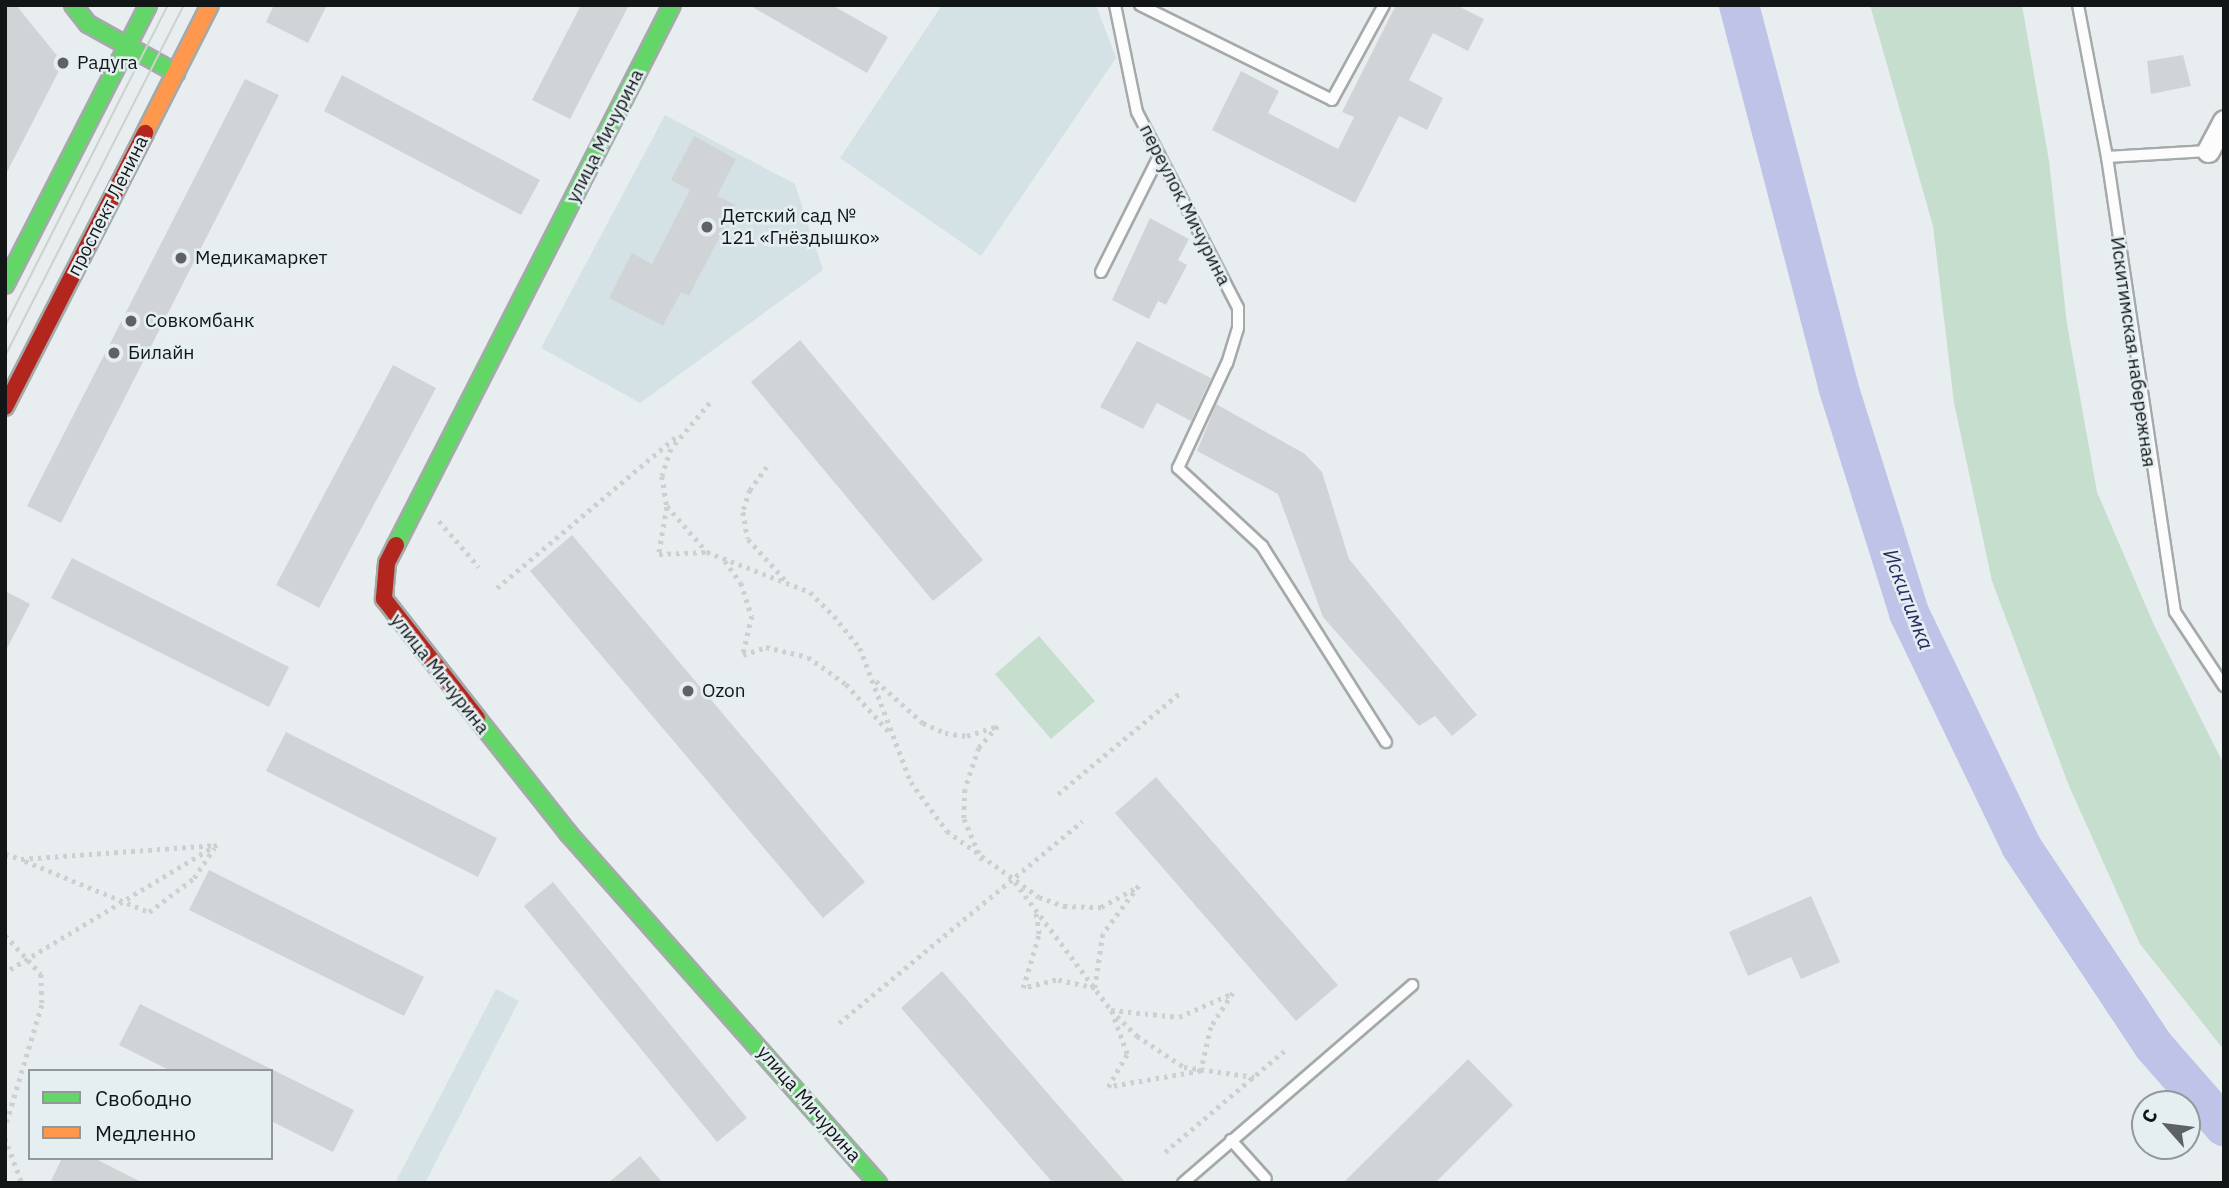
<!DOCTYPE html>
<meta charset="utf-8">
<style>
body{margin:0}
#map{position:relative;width:2229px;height:1188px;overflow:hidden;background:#e8eeef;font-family:"IBM Plex Sans",sans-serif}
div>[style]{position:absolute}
.built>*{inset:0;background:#d5e2e5}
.green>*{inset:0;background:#c6dece}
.river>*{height:40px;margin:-20px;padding:0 20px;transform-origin:20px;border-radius:20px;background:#bfc3e7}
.building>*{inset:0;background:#d1d4d6}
.path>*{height:4.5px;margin-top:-2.25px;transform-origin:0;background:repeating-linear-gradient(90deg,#cecfd0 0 3.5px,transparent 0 8.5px)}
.roads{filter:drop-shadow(2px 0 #a5a9aa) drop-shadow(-2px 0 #a5a9aa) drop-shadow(0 2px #a5a9aa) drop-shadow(0 -2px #a5a9aa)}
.lane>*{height:10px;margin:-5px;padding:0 5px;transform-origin:5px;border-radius:5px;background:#fcfcfd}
.street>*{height:21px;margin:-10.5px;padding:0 10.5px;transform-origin:10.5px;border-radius:10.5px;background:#fcfcfd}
.fast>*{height:16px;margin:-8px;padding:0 8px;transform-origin:8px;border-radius:8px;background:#63d668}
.slow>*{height:16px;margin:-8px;padding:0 8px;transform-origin:8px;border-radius:8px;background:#ff974d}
.jam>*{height:16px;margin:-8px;padding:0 8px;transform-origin:8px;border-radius:8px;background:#b3261e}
.tram>*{height:2px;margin:-1px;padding:0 1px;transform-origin:1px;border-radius:1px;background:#ced0d0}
.dots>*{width:19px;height:19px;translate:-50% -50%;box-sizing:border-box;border:4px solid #e5eff2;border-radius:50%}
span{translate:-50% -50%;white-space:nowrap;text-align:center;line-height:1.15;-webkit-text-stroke:5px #e5eff2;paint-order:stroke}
.poi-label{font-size:19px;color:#131617}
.left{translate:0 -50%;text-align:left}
.street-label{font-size:19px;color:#131617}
.water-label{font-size:21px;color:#2b2864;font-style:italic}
.frame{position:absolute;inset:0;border:7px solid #131617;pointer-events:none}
.legend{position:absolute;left:28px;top:1069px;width:245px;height:91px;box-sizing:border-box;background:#e5eff2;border:2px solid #91989a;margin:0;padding:9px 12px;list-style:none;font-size:21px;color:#131617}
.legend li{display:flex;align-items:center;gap:14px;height:35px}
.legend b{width:35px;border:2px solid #91989a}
.north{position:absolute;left:2131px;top:1090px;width:70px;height:70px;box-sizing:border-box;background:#e5eff2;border:2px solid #91989a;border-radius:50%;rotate:298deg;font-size:19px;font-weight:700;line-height:28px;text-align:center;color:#131617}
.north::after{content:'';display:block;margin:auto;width:24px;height:32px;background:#5e6263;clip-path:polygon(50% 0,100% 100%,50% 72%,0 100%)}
</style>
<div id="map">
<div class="built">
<div style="clip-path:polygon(942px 5px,1096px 5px,1116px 58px,981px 256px,840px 158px)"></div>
<div style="clip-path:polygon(665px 115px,795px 184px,823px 270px,640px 403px,541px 348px)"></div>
<div style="clip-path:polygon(496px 989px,519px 1001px,425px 1183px,395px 1183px)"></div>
</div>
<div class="green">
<div style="clip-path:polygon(1870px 5px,2022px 5px,2049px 161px,2067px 324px,2097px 492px,2154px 625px,2224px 765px,2224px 1050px,2140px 944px,2069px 786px,1992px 581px,1954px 403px,1933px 226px)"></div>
<div style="clip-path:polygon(1039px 636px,1095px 701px,1051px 739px,995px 674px)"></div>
</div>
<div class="river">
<div style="left:1739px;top:5px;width:394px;rotate:75.4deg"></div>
<div style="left:1838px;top:386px;width:238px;rotate:72.6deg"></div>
<div style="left:1909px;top:613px;width:259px;rotate:64.3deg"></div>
<div style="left:2021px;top:846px;width:239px;rotate:56.4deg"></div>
<div style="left:2153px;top:1045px;width:108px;rotate:48.8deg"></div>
</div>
<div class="building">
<div style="clip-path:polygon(5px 5px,16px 5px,63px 63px,5px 176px)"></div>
<div style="clip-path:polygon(274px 5px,327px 5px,308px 43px,266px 22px)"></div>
<div style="clip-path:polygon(581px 5px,629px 5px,570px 119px,532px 100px)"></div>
<div style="clip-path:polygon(749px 5px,832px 5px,888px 37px,867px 73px)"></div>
<div style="clip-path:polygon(1396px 5px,1456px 5px,1484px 19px,1468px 51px,1433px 33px,1409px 80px,1443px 98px,1427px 130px,1399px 116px,1355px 203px,1212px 130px,1241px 71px,1279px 91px,1268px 113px,1338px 149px,1354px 117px,1342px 112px)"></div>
<div style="clip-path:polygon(2183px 55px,2191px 86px,2151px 94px,2147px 61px)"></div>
<div style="clip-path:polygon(342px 75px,540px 180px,521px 215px,324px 111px)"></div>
<div style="clip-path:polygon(245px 79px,279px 95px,61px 523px,27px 506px)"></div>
<div style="clip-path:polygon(694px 136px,736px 159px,717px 196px,736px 205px,689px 296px,681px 292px,663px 326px,609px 298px,632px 253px,652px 264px,690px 190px,671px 180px)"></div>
<div style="clip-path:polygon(1150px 218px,1189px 239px,1178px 260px,1187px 265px,1166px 305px,1158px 301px,1149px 319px,1112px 300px)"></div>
<div style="clip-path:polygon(800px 340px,983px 560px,933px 601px,751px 382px)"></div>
<div style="clip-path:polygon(1137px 341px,1211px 378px,1191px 421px,1157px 403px,1143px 429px,1100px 407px)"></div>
<div style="clip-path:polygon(393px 365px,436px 388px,319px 608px,276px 585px)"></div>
<div style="clip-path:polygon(1216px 404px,1305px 454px,1322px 472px,1349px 559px,1477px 715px,1452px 736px,1435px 716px,1419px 726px,1323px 617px,1278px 494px,1197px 451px)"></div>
<div style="clip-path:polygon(572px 535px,865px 882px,823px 918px,530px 571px)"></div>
<div style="clip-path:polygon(72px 558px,289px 667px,269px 707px,51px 598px)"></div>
<div style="clip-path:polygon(5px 591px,30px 604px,5px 652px)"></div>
<div style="clip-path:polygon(286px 732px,497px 838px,478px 877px,266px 771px)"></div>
<div style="clip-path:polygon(1156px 777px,1338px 985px,1296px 1021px,1115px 813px)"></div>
<div style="clip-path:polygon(209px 870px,424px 977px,404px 1016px,189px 910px)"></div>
<div style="clip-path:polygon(553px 882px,747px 1118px,717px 1142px,524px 906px)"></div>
<div style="clip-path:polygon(1811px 896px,1840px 962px,1801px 979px,1791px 957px,1748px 976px,1729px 932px)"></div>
<div style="clip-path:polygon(942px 971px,1070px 1119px,1126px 1183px,1053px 1183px,901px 1008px)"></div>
<div style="clip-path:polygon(140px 1004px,354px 1110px,333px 1152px,271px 1121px,271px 1071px,171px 1071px,119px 1045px)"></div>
<div style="clip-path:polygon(1468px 1059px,1513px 1105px,1435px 1183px,1343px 1183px)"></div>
<div style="clip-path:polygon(640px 1156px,663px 1183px,608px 1183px)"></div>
<div style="clip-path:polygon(62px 1158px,94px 1158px,143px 1183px,50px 1183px)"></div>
</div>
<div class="path">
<div style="left:710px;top:403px;width:60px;rotate:130.3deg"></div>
<div style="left:671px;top:449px;width:28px;rotate:108deg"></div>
<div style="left:662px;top:476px;width:30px;rotate:81deg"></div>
<div style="left:667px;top:506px;width:61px;rotate:49deg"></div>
<div style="left:707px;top:552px;width:110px;rotate:21.2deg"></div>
<div style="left:810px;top:592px;width:34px;rotate:45deg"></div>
<div style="left:834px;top:616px;width:41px;rotate:50.9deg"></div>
<div style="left:860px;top:648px;width:143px;rotate:69.2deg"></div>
<div style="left:911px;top:782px;width:61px;rotate:53.7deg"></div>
<div style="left:947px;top:831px;width:113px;rotate:35.7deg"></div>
<div style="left:1039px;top:897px;width:27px;rotate:20deg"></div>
<div style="left:1064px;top:906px;width:37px;rotate:2deg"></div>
<div style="left:1101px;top:907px;width:43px;rotate:-28.9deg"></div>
<div style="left:1139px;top:886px;width:60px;rotate:126.9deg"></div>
<div style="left:1103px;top:934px;width:55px;rotate:98.4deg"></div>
<div style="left:1095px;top:988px;width:40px;rotate:-168deg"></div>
<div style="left:1056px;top:980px;width:34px;rotate:166deg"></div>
<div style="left:1023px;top:988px;width:56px;rotate:-73.5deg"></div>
<div style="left:1039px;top:934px;width:25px;rotate:-99deg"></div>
<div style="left:767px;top:467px;width:29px;rotate:126deg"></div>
<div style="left:750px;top:490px;width:23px;rotate:108deg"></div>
<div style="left:743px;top:512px;width:27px;rotate:80deg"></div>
<div style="left:748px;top:539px;width:58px;rotate:47.8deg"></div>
<div style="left:667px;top:507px;width:48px;rotate:99.7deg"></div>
<div style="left:659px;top:554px;width:48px;rotate:-2.4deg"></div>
<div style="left:439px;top:521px;width:61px;rotate:49deg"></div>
<div style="left:725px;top:561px;width:27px;rotate:54deg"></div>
<div style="left:741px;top:583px;width:35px;rotate:72deg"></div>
<div style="left:752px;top:616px;width:40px;rotate:103deg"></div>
<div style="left:743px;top:655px;width:24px;rotate:-19deg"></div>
<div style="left:766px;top:647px;width:43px;rotate:13.4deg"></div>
<div style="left:808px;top:657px;width:47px;rotate:35.4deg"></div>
<div style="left:846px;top:684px;width:67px;rotate:48deg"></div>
<div style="left:497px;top:588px;width:238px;rotate:-40.2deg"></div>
<div style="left:876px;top:681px;width:63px;rotate:41.8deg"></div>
<div style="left:923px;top:723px;width:24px;rotate:24deg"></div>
<div style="left:945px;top:733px;width:22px;rotate:8deg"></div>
<div style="left:967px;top:736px;width:33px;rotate:-18deg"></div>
<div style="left:998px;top:726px;width:29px;rotate:131deg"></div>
<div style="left:979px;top:748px;width:43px;rotate:108.9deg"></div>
<div style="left:965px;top:789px;width:30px;rotate:92deg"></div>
<div style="left:964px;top:819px;width:45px;rotate:66.3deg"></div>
<div style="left:1058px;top:794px;width:160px;rotate:-39.7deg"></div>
<div style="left:5px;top:854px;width:17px;rotate:17deg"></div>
<div style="left:21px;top:859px;width:196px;rotate:-4.1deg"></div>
<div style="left:217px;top:845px;width:248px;rotate:148.9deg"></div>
<div style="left:25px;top:861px;width:134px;rotate:22.4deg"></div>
<div style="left:149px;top:912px;width:56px;rotate:-37.1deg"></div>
<div style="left:194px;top:878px;width:36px;rotate:-56deg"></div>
<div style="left:1015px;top:882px;width:160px;rotate:53.1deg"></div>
<div style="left:1111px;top:1010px;width:37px;rotate:45deg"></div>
<div style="left:1137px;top:1036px;width:56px;rotate:33.4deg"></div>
<div style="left:1184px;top:1067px;width:71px;rotate:8.1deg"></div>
<div style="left:5px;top:935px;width:53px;rotate:47.3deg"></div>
<div style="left:41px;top:974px;width:31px;rotate:88deg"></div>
<div style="left:42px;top:1005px;width:128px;rotate:106.7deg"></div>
<div style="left:1233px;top:993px;width:40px;rotate:122.9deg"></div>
<div style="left:1211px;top:1027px;width:45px;rotate:102.8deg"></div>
<div style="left:1201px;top:1071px;width:94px;rotate:170.2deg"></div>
<div style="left:1108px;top:1087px;width:38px;rotate:-60deg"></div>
<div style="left:1127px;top:1054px;width:47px;rotate:-110deg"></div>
<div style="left:1111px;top:1010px;width:68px;rotate:5.9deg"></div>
<div style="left:1179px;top:1017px;width:59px;rotate:-24deg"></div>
<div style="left:839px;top:1023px;width:316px;rotate:-39.7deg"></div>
<div style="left:5px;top:1138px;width:48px;rotate:69.3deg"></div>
<div style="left:1165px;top:1152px;width:156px;rotate:-40.3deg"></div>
</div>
<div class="roads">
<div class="lane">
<div style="left:1115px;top:5px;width:109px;rotate:78.4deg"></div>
<div style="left:1137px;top:112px;width:220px;rotate:62.7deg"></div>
<div style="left:1238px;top:308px;width:20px;rotate:90deg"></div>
<div style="left:1238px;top:328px;width:37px;rotate:107deg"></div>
<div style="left:1227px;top:363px;width:116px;rotate:115deg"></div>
<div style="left:1178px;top:468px;width:115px;rotate:42.9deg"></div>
<div style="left:1262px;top:546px;width:232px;rotate:57.7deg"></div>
<div style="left:1140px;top:5px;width:214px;rotate:26.3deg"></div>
<div style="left:1332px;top:100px;width:108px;rotate:-61.3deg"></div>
<div style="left:2078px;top:5px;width:155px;rotate:79.2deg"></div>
<div style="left:2107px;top:157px;width:460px;rotate:81.5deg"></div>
<div style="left:2175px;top:612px;width:89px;rotate:56.5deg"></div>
<div style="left:2107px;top:157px;width:101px;rotate:-3.4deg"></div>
<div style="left:1101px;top:272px;width:130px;rotate:-63.4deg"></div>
<div style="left:1231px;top:1140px;width:52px;rotate:48.1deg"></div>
<div style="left:1183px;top:1183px;width:303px;rotate:-40.8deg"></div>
</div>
<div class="street">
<div style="left:2208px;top:151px;width:34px;rotate:-62deg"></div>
</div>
<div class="fast">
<div style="left:73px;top:5px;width:24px;rotate:52deg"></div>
<div style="left:88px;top:24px;width:101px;rotate:29.1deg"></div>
<div style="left:5px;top:285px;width:314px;rotate:-62.9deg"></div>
<div style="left:396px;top:545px;width:606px;rotate:-62.93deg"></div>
<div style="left:477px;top:718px;width:147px;rotate:51.6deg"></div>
<div style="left:568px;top:833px;width:468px;rotate:48.5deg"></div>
</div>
<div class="slow">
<div style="left:145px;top:133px;width:144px;rotate:-63.1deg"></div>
</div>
<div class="jam">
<div style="left:5px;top:407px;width:308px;rotate:-62.9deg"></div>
<div style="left:396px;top:545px;width:20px;rotate:117deg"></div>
<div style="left:387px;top:563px;width:36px;rotate:95deg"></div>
<div style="left:384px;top:599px;width:151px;rotate:52deg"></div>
</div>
</div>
<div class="tram">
<div style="left:5px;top:326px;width:360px;rotate:-63.1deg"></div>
<div style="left:5px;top:356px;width:394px;rotate:-63deg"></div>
</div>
<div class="dots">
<div style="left:63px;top:63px;background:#5e6263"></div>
<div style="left:707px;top:227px;background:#5e6263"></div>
<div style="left:181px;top:258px;background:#5e6263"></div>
<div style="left:131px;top:321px;background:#5e6263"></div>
<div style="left:114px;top:353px;background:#5e6263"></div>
<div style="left:688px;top:691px;background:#5e6263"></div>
</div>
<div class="poi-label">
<span class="left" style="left:77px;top:63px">Радуга</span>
<span class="left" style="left:721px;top:227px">Детский сад №<br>121 «Гнёздышко»</span>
<span class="left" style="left:195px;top:258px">Медикамаркет</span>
<span class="left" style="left:145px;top:321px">Совкомбанк</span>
<span class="left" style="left:128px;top:353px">Билайн</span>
<span class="left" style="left:702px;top:691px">Ozon</span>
</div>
<div class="street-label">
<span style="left:605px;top:136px;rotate:-63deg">улица Мичурина</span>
<span style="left:1185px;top:205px;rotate:63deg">переулок Мичурина</span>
<span style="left:108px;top:206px;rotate:-63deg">проспект Ленина</span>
<span style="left:2133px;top:352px;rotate:82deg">Искитимская набережная</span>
<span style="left:440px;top:674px;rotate:52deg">улица Мичурина</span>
<span style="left:809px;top:1104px;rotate:49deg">улица Мичурина</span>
</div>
<div class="water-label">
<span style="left:1909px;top:599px;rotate:69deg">Искитимка</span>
</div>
<div class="frame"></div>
<ul class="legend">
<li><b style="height:9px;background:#63d668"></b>Свободно</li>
<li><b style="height:9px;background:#ff974d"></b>Медленно</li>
</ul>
<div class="north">С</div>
</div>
